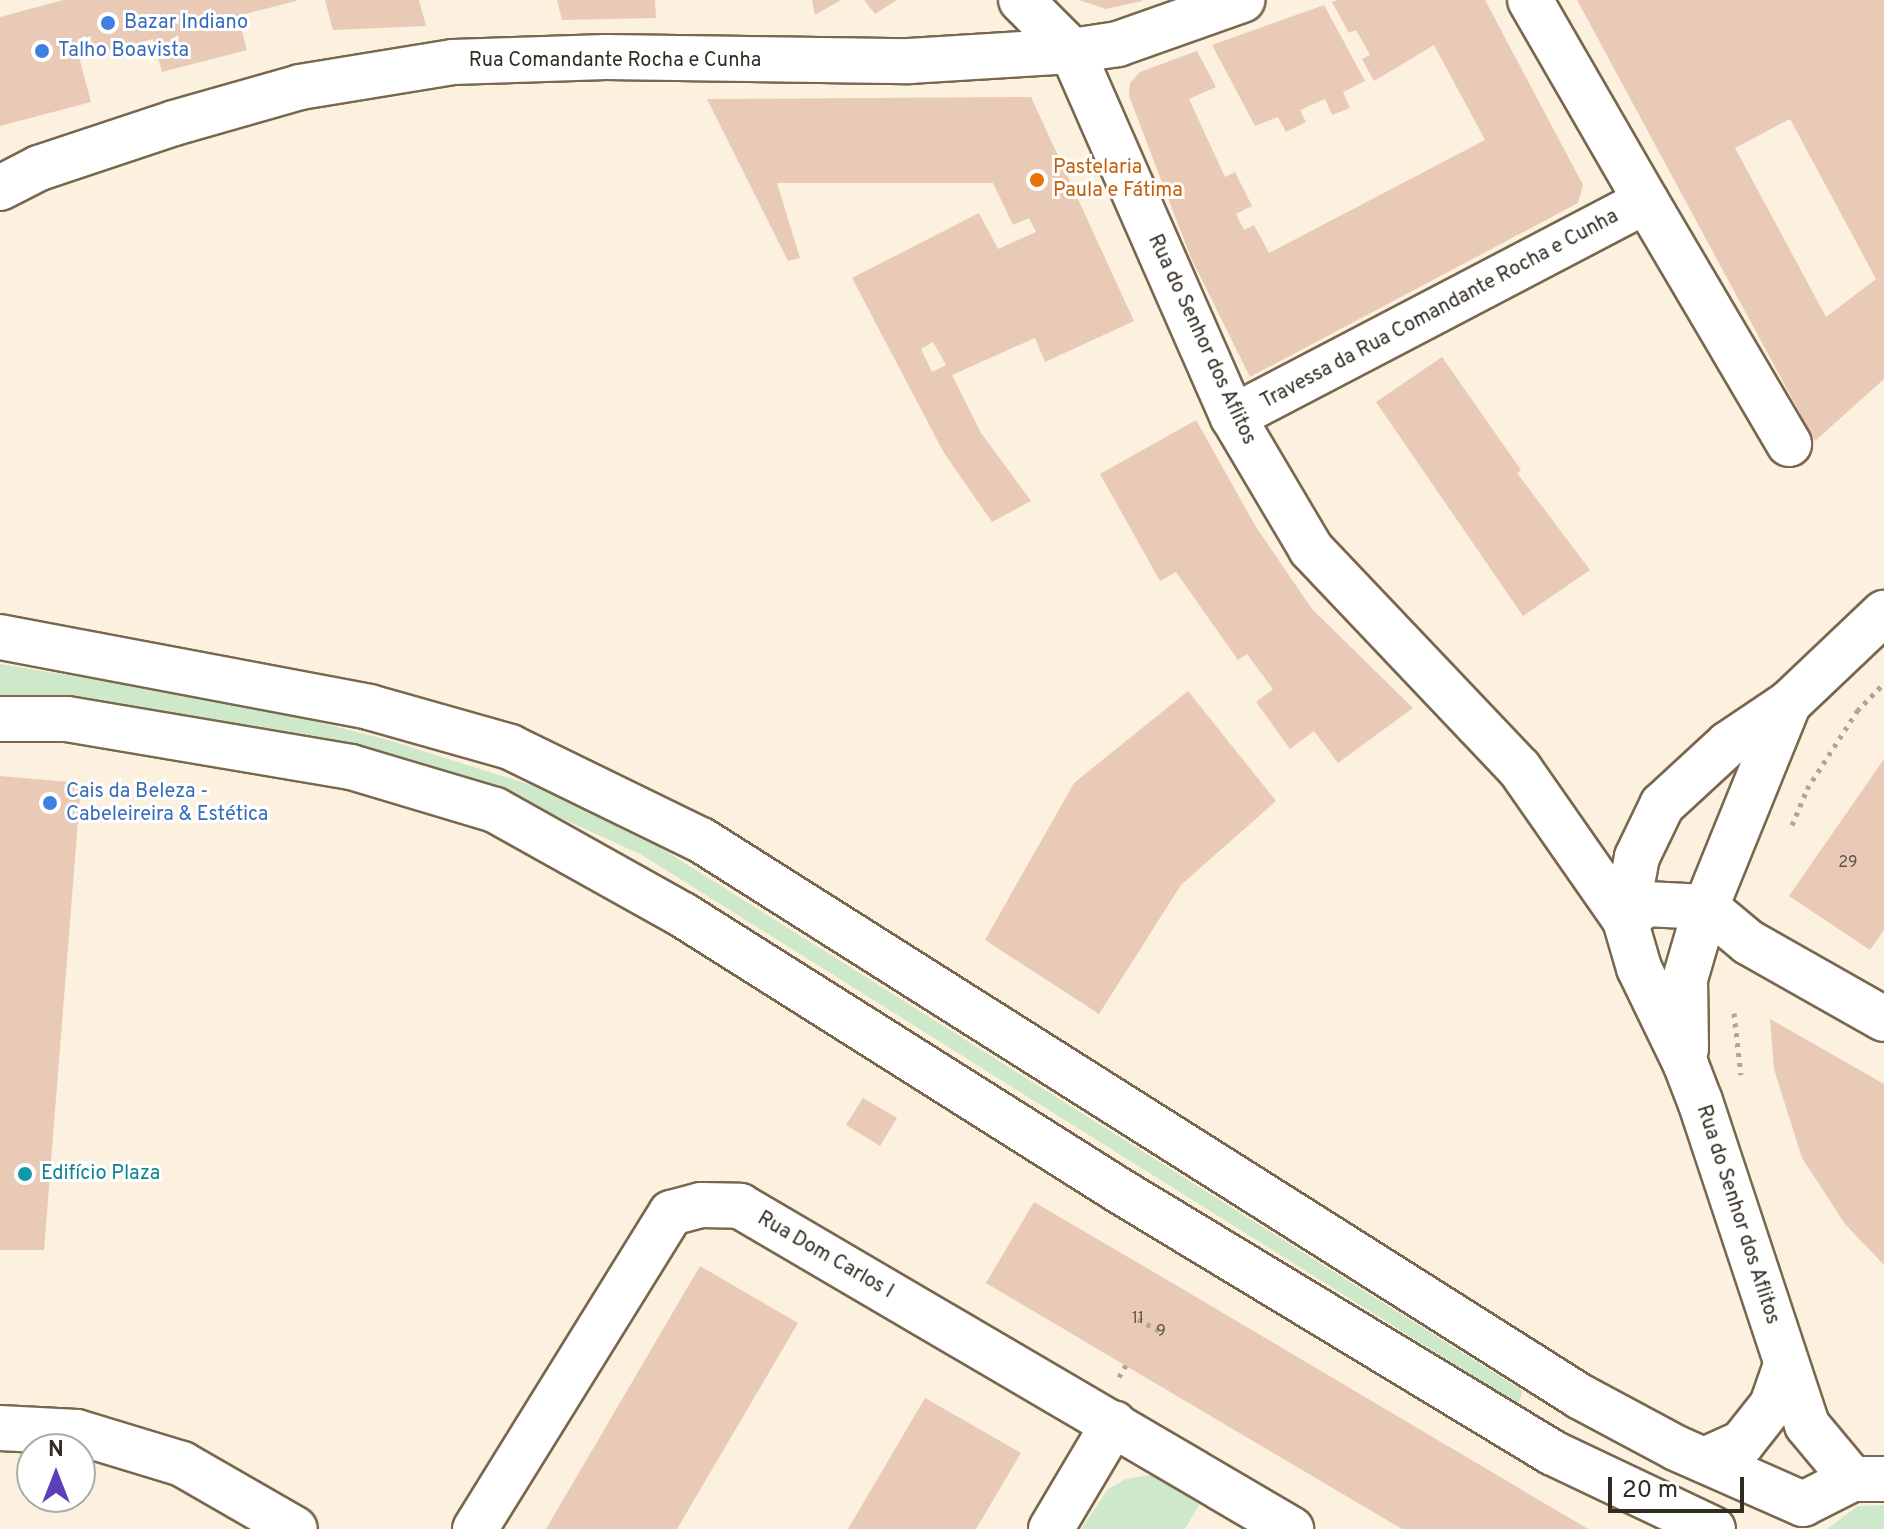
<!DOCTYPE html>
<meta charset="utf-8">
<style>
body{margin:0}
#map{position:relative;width:1884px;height:1529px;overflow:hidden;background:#fcf0df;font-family:Overpass,sans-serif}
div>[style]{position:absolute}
.green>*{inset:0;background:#cee8ca}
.building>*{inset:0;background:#e8cab7}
.path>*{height:5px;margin-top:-2.5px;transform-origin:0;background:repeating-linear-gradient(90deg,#b0a697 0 4px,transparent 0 10px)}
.roads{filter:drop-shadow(2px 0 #79674e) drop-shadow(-2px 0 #79674e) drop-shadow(0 2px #79674e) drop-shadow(0 -2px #79674e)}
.minor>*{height:44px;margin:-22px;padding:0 22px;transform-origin:22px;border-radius:22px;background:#fff}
.secondary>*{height:44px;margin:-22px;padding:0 22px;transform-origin:22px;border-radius:22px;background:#fff}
.dots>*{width:22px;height:22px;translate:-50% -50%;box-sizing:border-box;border:4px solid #fff;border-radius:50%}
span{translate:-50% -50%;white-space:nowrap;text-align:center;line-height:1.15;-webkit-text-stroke:6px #fff;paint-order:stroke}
.number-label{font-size:16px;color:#605446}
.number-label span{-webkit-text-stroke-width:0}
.shop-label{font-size:20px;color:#366cbe}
.left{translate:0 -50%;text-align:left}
.street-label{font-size:20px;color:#332c21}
.food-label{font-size:20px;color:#c56008}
.culture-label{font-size:20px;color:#0d838f}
.north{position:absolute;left:16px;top:1433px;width:80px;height:80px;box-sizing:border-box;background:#fff;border:2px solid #adaba6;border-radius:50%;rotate:0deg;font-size:22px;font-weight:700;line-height:32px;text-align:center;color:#332c21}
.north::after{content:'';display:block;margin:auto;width:28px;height:36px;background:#5b40b8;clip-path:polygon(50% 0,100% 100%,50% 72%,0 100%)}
.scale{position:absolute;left:1608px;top:1477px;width:136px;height:36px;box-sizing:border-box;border:4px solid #332c21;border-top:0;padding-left:10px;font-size:24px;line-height:28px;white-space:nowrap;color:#332c21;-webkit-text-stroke:6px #fff;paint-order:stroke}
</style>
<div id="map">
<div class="green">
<div style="clip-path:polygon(0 664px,251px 705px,388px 740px,534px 786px,645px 838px,1523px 1391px,1518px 1404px,642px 855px,506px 793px,335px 742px,228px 723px,62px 702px,0 701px)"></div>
<div style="clip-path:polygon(1150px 1475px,1202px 1500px,1185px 1529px,1081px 1529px,1108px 1489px,1126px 1479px)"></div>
<div style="clip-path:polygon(1884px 1505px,1884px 1529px,1827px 1529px,1858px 1506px)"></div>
</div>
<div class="building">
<div style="clip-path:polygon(63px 0,296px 0,296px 1px,238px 16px,247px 50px,162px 72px,153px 39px,79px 57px,91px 102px,0 126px,0 17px)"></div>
<div style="clip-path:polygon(325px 0,419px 0,426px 26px,333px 30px)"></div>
<div style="clip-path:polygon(557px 0,655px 0,656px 18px,562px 20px)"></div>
<div style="clip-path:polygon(812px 0,841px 0,815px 15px)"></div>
<div style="clip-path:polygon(864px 0,897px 0,875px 14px)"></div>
<div style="clip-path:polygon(1079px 0,1142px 0,1142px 1px,1106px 9px)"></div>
<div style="clip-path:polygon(1337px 0,1485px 0,1583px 185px,1578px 203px,1250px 377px,1191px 258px,1129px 96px,1130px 83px,1140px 72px,1197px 51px,1216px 87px,1189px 99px,1225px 177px,1235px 172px,1252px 206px,1236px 214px,1244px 230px,1254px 225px,1269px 253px,1485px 140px,1434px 45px,1374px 81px,1362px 59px,1370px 55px,1356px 30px,1349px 33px,1332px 2px)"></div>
<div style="clip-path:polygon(evenodd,1577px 0,1884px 0,1884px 379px,1815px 441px,1577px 0,1790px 119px,1876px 279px,1826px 317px,1735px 148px,1790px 119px)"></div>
<div style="clip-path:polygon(1324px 5px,1365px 81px,1343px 92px,1350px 108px,1332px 115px,1325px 99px,1300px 110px,1306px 122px,1286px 132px,1278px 117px,1255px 126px,1212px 45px)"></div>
<div style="clip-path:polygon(evenodd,1031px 97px,1134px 321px,1045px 362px,1035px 338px,952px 375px,981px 433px,1031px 501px,992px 522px,944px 453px,852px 278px,979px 213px,998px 249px,1036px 232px,1029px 218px,1013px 225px,993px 183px,777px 183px,800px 258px,788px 261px,707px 99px,1031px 97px,933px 342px,946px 365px,932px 372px,921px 349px,933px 342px)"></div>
<div style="clip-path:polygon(1442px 357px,1521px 470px,1517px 473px,1590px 570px,1523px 616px,1376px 402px)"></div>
<div style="clip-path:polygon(1196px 420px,1256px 527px,1312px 609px,1413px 708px,1338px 763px,1314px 731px,1290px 749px,1256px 702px,1273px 689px,1247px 654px,1238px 660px,1176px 572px,1160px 581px,1100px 474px)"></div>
<div style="clip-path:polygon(1188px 691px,1276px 801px,1181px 885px,1099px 1014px,985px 940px,1074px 783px)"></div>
<div style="clip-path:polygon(1884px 759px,1884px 930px,1870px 950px,1789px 896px)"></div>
<div style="clip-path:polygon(0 776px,81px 783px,44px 1250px,0 1250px)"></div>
<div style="clip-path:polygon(1770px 1019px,1884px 1084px,1884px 1265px,1845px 1224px,1802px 1158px,1774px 1069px)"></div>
<div style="clip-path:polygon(863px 1098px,897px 1118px,880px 1146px,846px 1125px)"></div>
<div style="clip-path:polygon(1034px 1202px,1174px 1284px,1588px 1529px,1402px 1529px,986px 1283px)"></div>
<div style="clip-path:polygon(700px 1266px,798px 1323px,677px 1529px,546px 1529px)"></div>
<div style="clip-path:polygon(925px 1398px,1021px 1453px,976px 1529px,848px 1529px)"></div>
</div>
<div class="path">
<div style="left:1792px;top:825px;width:39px;rotate:-67deg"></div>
<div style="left:1807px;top:789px;width:93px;rotate:-57.3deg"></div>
<div style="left:1857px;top:711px;width:39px;rotate:-46deg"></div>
<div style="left:1734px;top:1013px;width:62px;rotate:83.6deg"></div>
<div style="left:1138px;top:1319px;width:26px;rotate:29deg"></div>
<div style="left:1119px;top:1377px;width:14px;rotate:-60deg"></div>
</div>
<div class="roads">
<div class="minor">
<div style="left:1021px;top:0;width:72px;rotate:45deg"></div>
<div style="left:1072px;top:51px;width:400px;rotate:66.3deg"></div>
<div style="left:1233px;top:417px;width:153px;rotate:59.4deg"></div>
<div style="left:1311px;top:549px;width:302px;rotate:46.5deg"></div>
<div style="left:1519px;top:768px;width:185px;rotate:55.1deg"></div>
<div style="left:1625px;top:920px;width:50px;rotate:73.7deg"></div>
<div style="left:1639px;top:968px;width:108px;rotate:64.1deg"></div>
<div style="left:1686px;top:1065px;width:39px;rotate:69deg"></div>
<div style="left:1700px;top:1101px;width:341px;rotate:71.7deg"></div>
<div style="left:1807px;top:1425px;width:70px;rotate:50.2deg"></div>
<div style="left:0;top:188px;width:44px;rotate:-27.1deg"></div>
<div style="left:39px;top:168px;width:142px;rotate:-18.4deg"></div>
<div style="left:174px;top:123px;width:131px;rotate:-15.9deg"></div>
<div style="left:300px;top:87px;width:155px;rotate:-9.3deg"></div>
<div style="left:453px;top:62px;width:153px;rotate:-1.9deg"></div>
<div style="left:606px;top:57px;width:303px;rotate:0.8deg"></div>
<div style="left:909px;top:61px;width:163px;rotate:-3.5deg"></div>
<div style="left:1072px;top:51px;width:47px;rotate:-8.7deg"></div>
<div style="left:1118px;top:44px;width:132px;rotate:-19.5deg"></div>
<div style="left:1646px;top:201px;width:282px;rotate:59.5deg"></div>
<div style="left:1233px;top:417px;width:466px;rotate:-27.6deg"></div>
<div style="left:1646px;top:201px;width:232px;rotate:-120deg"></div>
<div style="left:1625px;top:920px;width:64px;rotate:-79.2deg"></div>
<div style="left:1637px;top:857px;width:58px;rotate:-64.3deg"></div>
<div style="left:1662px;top:805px;width:90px;rotate:-42.7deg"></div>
<div style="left:1728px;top:744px;width:73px;rotate:-33.9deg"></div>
<div style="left:1789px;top:703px;width:131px;rotate:-43.5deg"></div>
<div style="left:1625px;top:920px;width:26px;rotate:-37deg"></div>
<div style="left:1646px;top:904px;width:60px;rotate:2.9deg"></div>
<div style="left:1706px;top:907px;width:55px;rotate:39.8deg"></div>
<div style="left:1748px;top:942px;width:156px;rotate:29.5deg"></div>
<div style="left:1686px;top:1049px;width:70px;rotate:-90.8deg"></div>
<div style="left:1685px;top:979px;width:75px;rotate:-73.7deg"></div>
<div style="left:1706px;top:907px;width:220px;rotate:-67.9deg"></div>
<div style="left:0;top:1428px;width:77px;rotate:3deg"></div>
<div style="left:77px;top:1432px;width:110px;rotate:16.9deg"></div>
<div style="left:182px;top:1464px;width:130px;rotate:29.9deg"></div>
<div style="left:1704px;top:1460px;width:42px;rotate:-24.1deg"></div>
<div style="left:1742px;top:1443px;width:48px;rotate:-51.7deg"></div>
<div style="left:1772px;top:1405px;width:42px;rotate:-70.7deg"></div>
<div style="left:475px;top:1529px;width:372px;rotate:-58.2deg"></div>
<div style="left:671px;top:1213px;width:31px;rotate:-15deg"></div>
<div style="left:701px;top:1205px;width:39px;rotate:1deg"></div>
<div style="left:740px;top:1206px;width:639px;rotate:30.38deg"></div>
<div style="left:1051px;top:1529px;width:123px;rotate:-59.3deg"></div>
</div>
<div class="secondary">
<div style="left:0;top:637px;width:376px;rotate:10.7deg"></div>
<div style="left:369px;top:707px;width:147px;rotate:15.8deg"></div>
<div style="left:510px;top:747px;width:212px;rotate:26deg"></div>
<div style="left:701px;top:840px;width:1039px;rotate:32.34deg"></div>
<div style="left:1579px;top:1396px;width:110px;rotate:28.2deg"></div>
<div style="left:1676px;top:1448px;width:139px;rotate:23.8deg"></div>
<div style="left:0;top:719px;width:67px"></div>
<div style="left:67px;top:719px;width:288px;rotate:9.6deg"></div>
<div style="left:351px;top:767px;width:150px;rotate:16.6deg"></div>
<div style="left:495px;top:810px;width:215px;rotate:29.2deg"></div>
<div style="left:683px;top:915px;width:517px;rotate:32.28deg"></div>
<div style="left:1120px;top:1191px;width:506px;rotate:31.18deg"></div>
<div style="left:1553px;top:1453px;width:177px;rotate:25.4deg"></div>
<div style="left:1803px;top:1504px;width:55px;rotate:-27deg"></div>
<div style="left:1852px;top:1479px;width:32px"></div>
</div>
</div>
<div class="dots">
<div style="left:108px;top:23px;background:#3f7fe0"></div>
<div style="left:42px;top:51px;background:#3f7fe0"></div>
<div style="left:1037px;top:180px;background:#e8710a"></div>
<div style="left:50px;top:803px;background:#3f7fe0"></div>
<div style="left:25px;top:1174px;background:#0f9aa8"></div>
</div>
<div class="number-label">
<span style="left:1848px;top:863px">29</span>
<span style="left:1138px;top:1319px">11</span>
<span style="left:1161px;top:1332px">9</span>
</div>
<div class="shop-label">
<span class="left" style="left:124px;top:23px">Bazar Indiano</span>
<span class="left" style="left:58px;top:51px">Talho Boavista</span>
<span class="left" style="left:66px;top:804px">Cais da Beleza -<br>Cabeleireira &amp; Estética</span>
</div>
<div class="street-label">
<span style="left:615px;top:61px">Rua Comandante Rocha e Cunha</span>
<span style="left:1440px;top:310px;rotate:-28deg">Travessa da Rua Comandante Rocha e Cunha</span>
<span style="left:1201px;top:340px;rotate:65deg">Rua do Senhor dos Aflitos</span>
<span style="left:1737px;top:1215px;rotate:72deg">Rua do Senhor dos Aflitos</span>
<span style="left:825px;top:1256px;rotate:30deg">Rua Dom Carlos I</span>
</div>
<div class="food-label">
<span class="left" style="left:1053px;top:180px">Pastelaria<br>Paula e Fátima</span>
</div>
<div class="culture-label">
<span class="left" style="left:41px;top:1174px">Edifício Plaza</span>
</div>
<div class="north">N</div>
<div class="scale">20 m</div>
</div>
